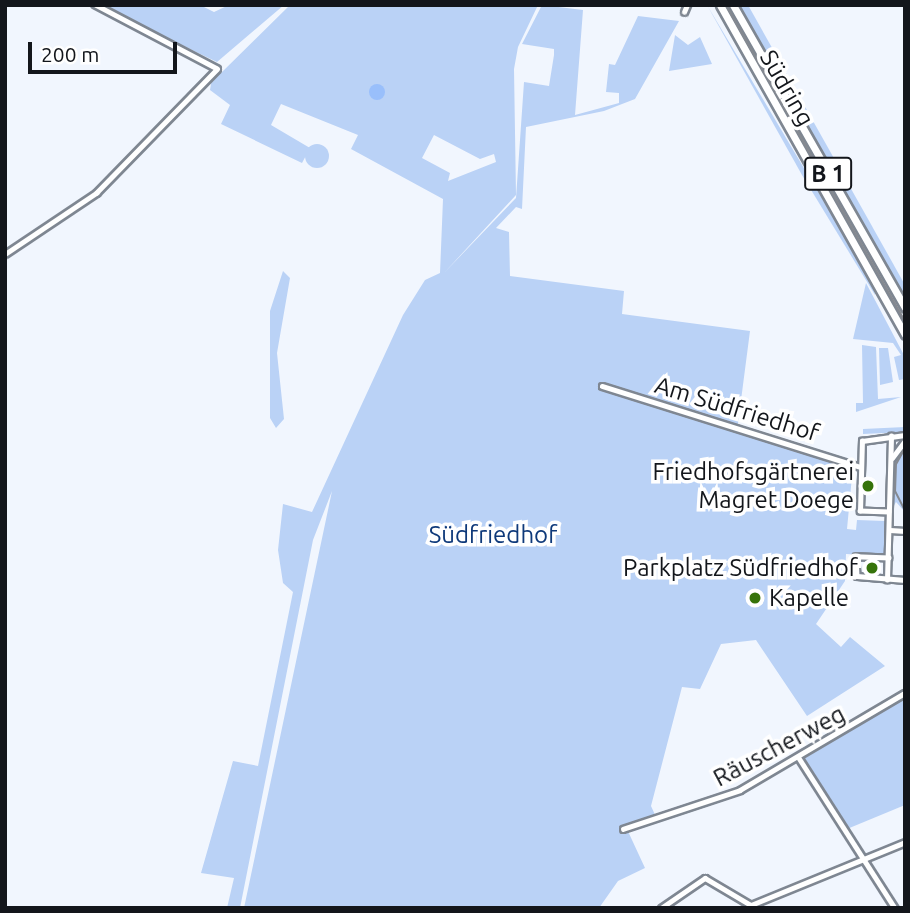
<!DOCTYPE html>
<meta charset="utf-8">
<style>
body{margin:0}
#map{position:relative;width:910px;height:913px;overflow:hidden;background:#f1f6fe;font-family:Ubuntu,sans-serif}
div>[style]{position:absolute}
.green>*{inset:0;background:#bad2f6}
.round{border-radius:50%}
.water>*{inset:0;background:#99bffb}
.roads{filter:drop-shadow(2px 0 #7f8792) drop-shadow(-2px 0 #7f8792) drop-shadow(0 2px #7f8792) drop-shadow(0 -2px #7f8792)}
.street>*{height:4.5px;margin:-2.25px;padding:0 2.25px;transform-origin:2.25px;border-radius:2.25px;background:#fff}
.primary>*{height:7px;margin:-3.5px;padding:0 3.5px;transform-origin:3.5px;border-radius:3.5px;background:#fff}
.tram>*{height:2px;margin:-1px;padding:0 1px;transform-origin:1px;border-radius:1px;background:#858990}
.dots>*{width:19px;height:19px;translate:-50% -50%;box-sizing:border-box;border:4px solid #fff;border-radius:50%}
span{translate:-50% -50%;white-space:nowrap;text-align:center;line-height:1.15;-webkit-text-stroke:7px #fff;paint-order:stroke}
.shield-label span{padding:2px 5px;background:#fff;border:2px solid;border-radius:5px;-webkit-text-stroke-width:0}
.shield-label{font-size:23px;color:#13161b;font-weight:700}
.street-label{font-size:24px;color:#13161b}
.poi-label{font-size:24px;color:#13161b}
.right{translate:-100% -50%;text-align:right}
.left{translate:0 -50%;text-align:left}
.park-label{font-size:24px;color:#0e397a}
.frame{position:absolute;inset:0;border:7px solid #13161b;pointer-events:none}
.scale{position:absolute;left:28px;top:42px;width:149px;height:32px;box-sizing:border-box;border:4px solid #13161b;border-top:0;padding-left:9px;font-size:21px;line-height:24px;white-space:nowrap;color:#13161b;-webkit-text-stroke:5px #fff;paint-order:stroke}
</style>
<div id="map">
<div class="green">
<div style="clip-path:polygon(98px 5px,200px 5px,214px 12px,229px 5px,284px 5px,217px 62px)"></div>
<div style="clip-path:polygon(evenodd,290px 5px,538px 5px,518px 47px,514px 69px,516px 195px,444px 273px,516px 198px,524px 82px,549px 86px,554px 55px,554px 49px,522px 44px,542px 5px,583px 10px,575px 115px,619px 103px,619px 93px,606px 92px,609px 64px,615px 65px,638px 16px,679px 21px,635px 99px,604px 111px,526px 127px,522px 209px,516px 207px,496px 228px,509px 232px,510px 276px,624px 291px,622px 314px,750px 331px,737px 431px,853px 466px,847px 529px,856px 530px,857px 520px,885px 521px,884px 556px,846px 554px,845px 581px,816px 624px,841px 647px,850px 637px,885px 666px,807px 716px,756px 640px,721px 644px,700px 689px,682px 687px,651px 806px,656px 817px,626px 827px,645px 868px,618px 881px,599px 908px,244px 908px,332px 491px,313px 540px,240px 908px,227px 908px,234px 878px,201px 873px,233px 761px,258px 766px,293px 592px,283px 583px,278px 550px,283px 504px,312px 512px,403px 315px,425px 280px,440px 273px,443px 199px,351px 149px,358px 135px,281px 104px,271px 125px,310px 148px,302px 163px,221px 124px,230px 105px,210px 90px,213px 72px,221px 73px,290px 5px,434px 135px,480px 159px,494px 154px,496px 162px,448px 181px,450px 173px,422px 158px,434px 135px)"></div>
<div style="clip-path:polygon(707px 5px,874px 286px,875px 295px,802px 175px)"></div>
<div style="clip-path:polygon(735px 5px,748px 5px,905px 285px,905px 302px)"></div>
<div style="clip-path:polygon(675px 35px,688px 45px,700px 37px,712px 64px,669px 71px)"></div>
<div class="round" style="left:305px;top:144px;width:24px;height:24px"></div>
<div style="clip-path:polygon(283px 271px,290px 278px,277px 353px,284px 419px,276px 428px,270px 418px,270px 311px)"></div>
<div style="clip-path:polygon(866px 283px,905px 357px,905px 379px,899px 380px,894px 357px,901px 355px,893px 343px,853px 339px)"></div>
<div style="clip-path:polygon(862px 345px,876px 347px,878px 399px,901px 397px,856px 412px,856px 403px,863px 403px)"></div>
<div style="clip-path:polygon(879px 348px,888px 348px,893px 382px,880px 385px)"></div>
<div style="clip-path:polygon(905px 427px,905px 432px,863px 434px,863px 429px)"></div>
<div style="clip-path:polygon(905px 445px,905px 512px,896px 502px,891px 511px,893px 462px)"></div>
<div style="clip-path:polygon(905px 698px,905px 805px,847px 829px,803px 759px)"></div>
</div>
<div class="water">
<div class="round" style="left:369px;top:84px;width:16px;height:16px"></div>
</div>
<div class="roads">
<div class="street">
<div style="left:684px;top:12px;width:8px;rotate:-67deg"></div>
<div style="left:5px;top:254px;width:110px;rotate:-33.8deg"></div>
<div style="left:96px;top:193px;width:173px;rotate:-45.7deg"></div>
<div style="left:217px;top:69px;width:138px;rotate:-152.3deg"></div>
<div style="left:602px;top:386px;width:271px;rotate:17.4deg"></div>
<div style="left:892px;top:458px;width:21px;rotate:-53deg"></div>
<div style="left:889px;top:512px;width:29px;rotate:-178deg"></div>
<div style="left:860px;top:511px;width:70px;rotate:-88.4deg"></div>
<div style="left:862px;top:441px;width:43px;rotate:-7.9deg"></div>
<div style="left:890px;top:530px;width:15px;rotate:4deg"></div>
<div style="left:889px;top:558px;width:33px;rotate:-178deg"></div>
<div style="left:856px;top:557px;width:19px;rotate:87deg"></div>
<div style="left:857px;top:576px;width:48px;rotate:4.8deg"></div>
<div style="left:887px;top:580px;width:144px;rotate:-88.4deg"></div>
<div style="left:799px;top:758px;width:178px;rotate:57.4deg"></div>
<div style="left:623px;top:829px;width:123px;rotate:-18.4deg"></div>
<div style="left:740px;top:790px;width:191px;rotate:-30.5deg"></div>
<div style="left:751px;top:905px;width:166px;rotate:-22.2deg"></div>
<div style="left:661px;top:908px;width:53px;rotate:-34.3deg"></div>
<div style="left:705px;top:878px;width:53px;rotate:30.4deg"></div>
</div>
<div class="primary">
<div style="left:720px;top:5px;width:378px;rotate:60.7deg"></div>
<div style="left:733px;top:5px;width:348px;rotate:60.4deg"></div>
</div>
</div>
<div class="tram">
<div style="left:726px;top:5px;width:364px;rotate:60.5deg"></div>
<div style="left:905px;top:448px;width:18px;rotate:119deg"></div>
<div style="left:896px;top:464px;width:27px;rotate:92deg"></div>
<div style="left:895px;top:491px;width:22px;rotate:63deg"></div>
</div>
<div class="dots">
<div style="left:868px;top:486px;background:#36730a"></div>
<div style="left:872px;top:568px;background:#36730a"></div>
<div style="left:755px;top:598px;background:#36730a"></div>
</div>
<div class="shield-label">
<span style="left:828px;top:174px">B 1</span>
</div>
<div class="street-label">
<span style="left:787px;top:88px;rotate:60deg">Südring</span>
<span style="left:737px;top:409px;rotate:17deg">Am Südfriedhof</span>
<span style="left:779px;top:746px;rotate:-28deg">Räuscherweg</span>
</div>
<div class="poi-label">
<span class="right" style="left:854px;top:486px">Friedhofsgärtnerei<br>Magret Doege</span>
<span class="right" style="left:858px;top:568px">Parkplatz Südfriedhof</span>
<span class="left" style="left:769px;top:598px">Kapelle</span>
</div>
<div class="park-label">
<span style="left:493px;top:535px">Südfriedhof</span>
</div>
<div class="frame"></div>
<div class="scale">200 m</div>
</div>
